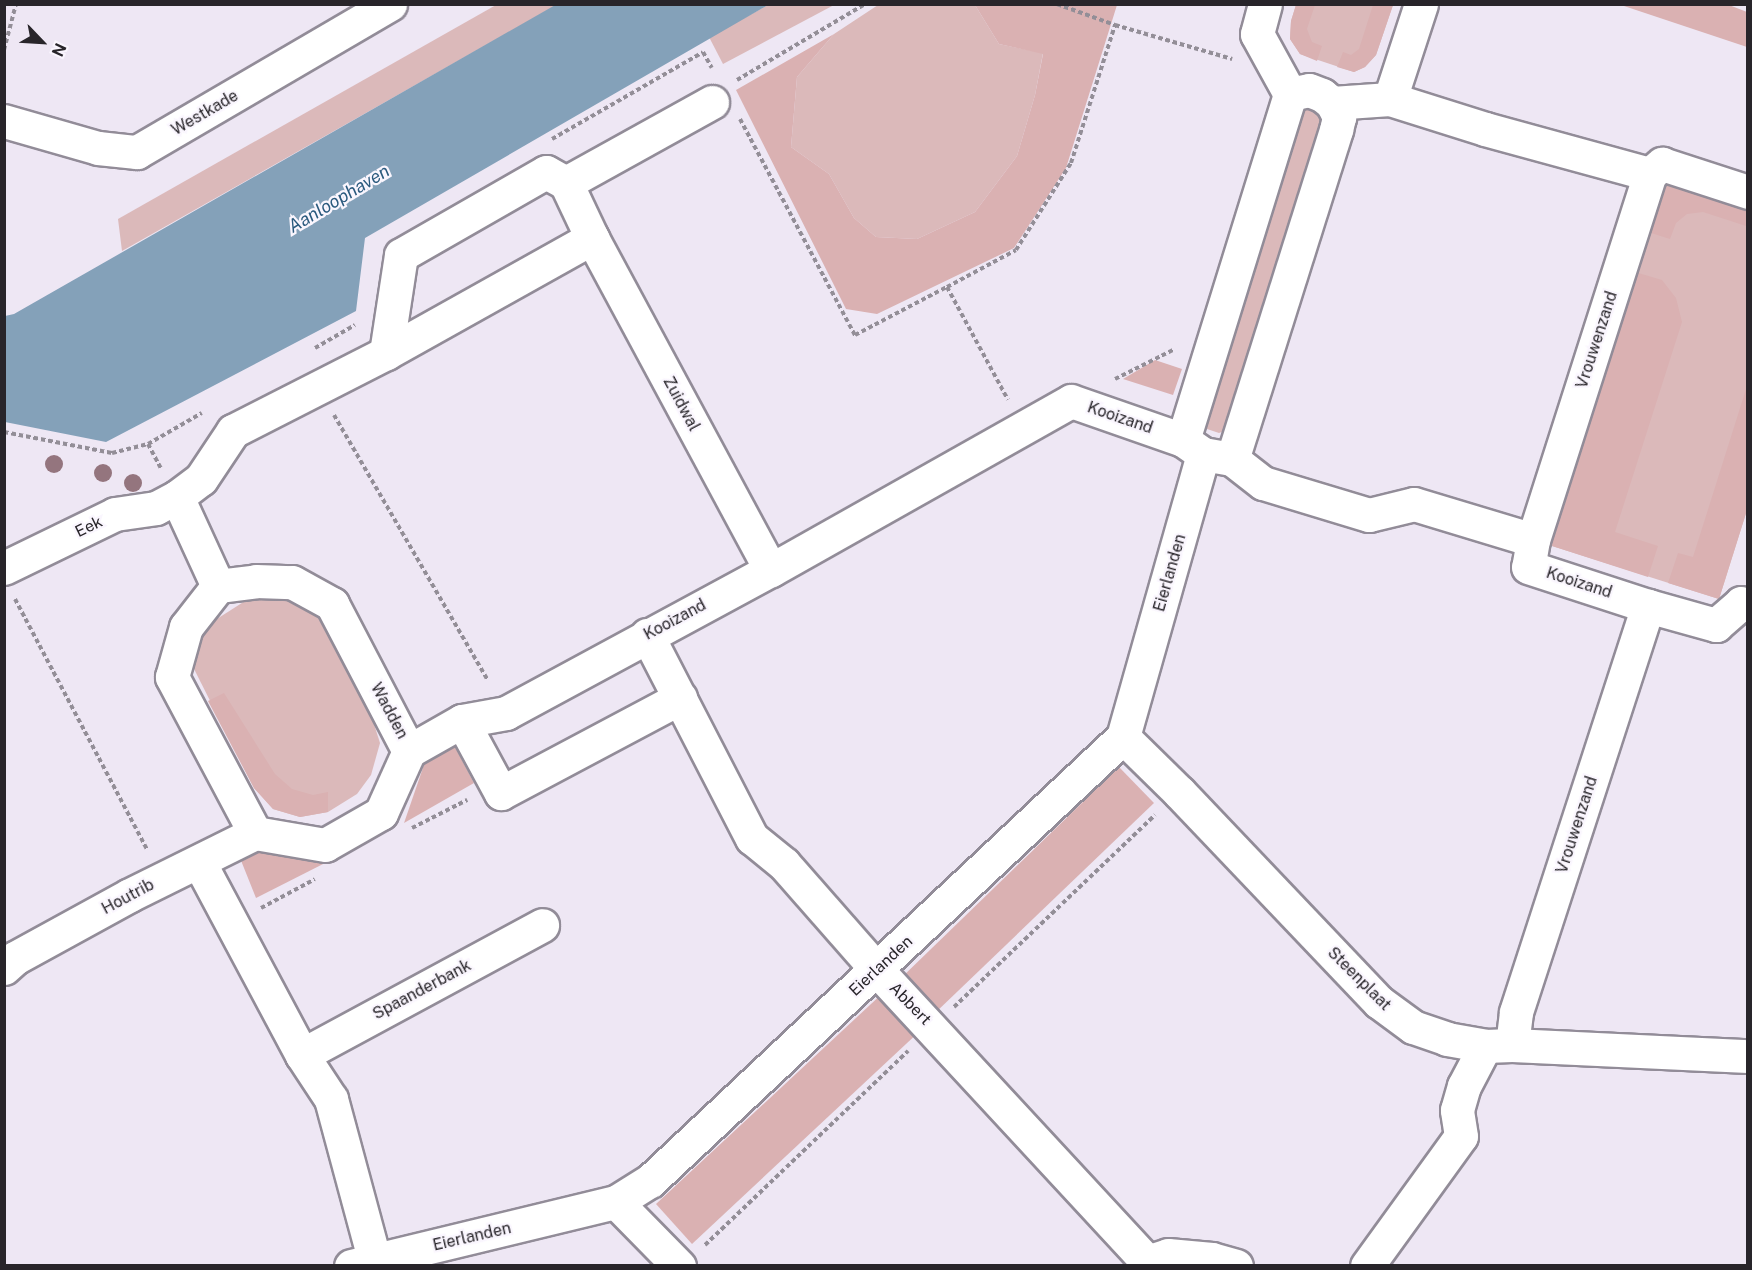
<!DOCTYPE html>
<style>
body{margin:0}
#map{position:relative;width:1752px;height:1270px;overflow:hidden;background:#eee7f4;font-family:"Public Sans",sans-serif}
div>[style]{position:absolute}
.green>*{inset:0;background:#dbb9ba}
.forest>*{inset:0;background:#dab1b2}
.water>*{inset:0;background:#84a1b9}
.path>*{height:4px;margin-top:-2px;transform-origin:0;background:repeating-linear-gradient(90deg,#938e97 0 4.5px,transparent 0 7.5px)}
.roads{filter:drop-shadow(2px 0 #928c98) drop-shadow(-2px 0 #928c98) drop-shadow(0 2px #928c98) drop-shadow(0 -2px #928c98)}
.street>*{height:33px;margin:-16.5px;padding:0 16.5px;transform-origin:16.5px;border-radius:16.5px;background:#fff}
.trees>*{width:18px;height:18px;margin:-9px;border-radius:50%;background:#94757e}
span{translate:-50% -50%;white-space:nowrap;text-align:center;line-height:1.15;-webkit-text-stroke:4.5px #faf6fe;paint-order:stroke}
.street-label{font-size:16px;color:#28252a}
.water-label{font-size:18px;color:#2b5a7e;font-style:italic}
.frame{position:absolute;inset:0;border:6px solid #28252a;pointer-events:none}
.north{position:absolute;left:12px;top:12px;width:60px;height:60px;-webkit-text-stroke:4px #faf6fe;paint-order:stroke;rotate:115deg;font-size:16px;font-weight:700;line-height:24px;text-align:center;color:#28252a}
.north::after{content:'';display:block;margin:auto;width:21px;height:27px;background:#28252a;clip-path:polygon(50% 0,100% 100%,50% 72%,0 100%)}
</style>
<div id="map">
<div class="green">
<div style="clip-path:polygon(496px 5px,557px 5px,122px 251px,118px 219px)"></div>
<div style="clip-path:polygon(768px 5px,834px 5px,723px 64px,709px 37px)"></div>
<div style="clip-path:polygon(878px 5px,975px 5px,999px 44px,1043px 53px,1035px 95px,1017px 156px,975px 212px,917px 239px,876px 237px,854px 218px,829px 174px,791px 147px,797px 77px,834px 34px)"></div>
<div style="clip-path:polygon(1296px 5px,1393px 5px,1376px 55px,1365px 67px,1354px 72px,1300px 54px,1290px 39px,1291px 21px)"></div>
<div style="clip-path:polygon(1308px 109px,1321px 113px,1327px 121px,1230px 429px,1219px 433px,1204px 428px,1200px 420px,1297px 114px)"></div>
<div style="clip-path:polygon(1665px 178px,1747px 204px,1747px 510px,1719px 599px,1549px 545px)"></div>
<div style="clip-path:polygon(269px 590px,306px 602px,327px 630px,367px 702px,380px 743px,371px 775px,357px 794px,328px 812px,300px 817px,273px 809px,254px 788px,189px 659px,198px 631px,256px 594px)"></div>
</div>
<div class="forest">
<div style="clip-path:polygon(975px 5px,1117px 5px,1066px 168px,1014px 248px,877px 314px,846px 309px,736px 90px,834px 34px,797px 77px,791px 147px,829px 174px,854px 218px,876px 237px,917px 239px,975px 212px,1017px 156px,1035px 95px,1043px 54px,999px 44px)"></div>
<div style="clip-path:polygon(1296px 5px,1315px 5px,1307px 29px,1312px 42px,1322px 46px,1317px 61px,1300px 54px,1290px 39px,1291px 21px)"></div>
<div style="clip-path:polygon(1373px 5px,1393px 5px,1376px 55px,1365px 67px,1354px 72px,1337px 67px,1343px 52px,1351px 55px,1359px 49px)"></div>
<div style="clip-path:polygon(1621px 5px,1729px 5px,1747px 12px,1747px 47px)"></div>
<div style="clip-path:polygon(1665px 178px,1747px 204px,1746px 226px,1703px 212px,1687px 214px,1676px 223px,1670px 239px,1648px 232px)"></div>
<div style="clip-path:polygon(1635px 272px,1662px 280px,1676px 298px,1682px 322px,1615px 532px,1658px 546px,1648px 577px,1549px 545px)"></div>
<div style="clip-path:polygon(1155px 360px,1182px 369px,1173px 395px,1123px 379px)"></div>
<div style="clip-path:polygon(1747px 386px,1747px 510px,1719px 599px,1668px 583px,1678px 553px,1693px 557px)"></div>
<div style="clip-path:polygon(224px 693px,275px 774px,292px 789px,313px 795px,328px 792px,328px 812px,300px 817px,273px 809px,254px 788px,208px 701px)"></div>
<div style="clip-path:polygon(454px 745px,474px 783px,404px 823px,426px 759px)"></div>
<div style="clip-path:polygon(1119px 767px,1154px 803px,934px 1014px,900px 979px)"></div>
<div style="clip-path:polygon(259px 844px,329px 861px,256px 898px,238px 853px)"></div>
<div style="clip-path:polygon(885px 991px,921px 1030px,692px 1244px,656px 1204px)"></div>
</div>
<div class="water">
<div style="clip-path:polygon(557px 4px,768px 5px,365px 238px,356px 311px,106px 442px,5px 422px,5px 316px,14px 314px)"></div>
</div>
<div class="path">
<div style="left:1057px;top:4px;width:62px;rotate:19.9deg"></div>
<div style="left:1115px;top:25px;width:122px;rotate:16.2deg"></div>
<div style="left:4px;top:50px;width:48px;rotate:-75.4deg"></div>
<div style="left:737px;top:80px;width:149px;rotate:-30.7deg"></div>
<div style="left:740px;top:119px;width:245px;rotate:62deg"></div>
<div style="left:855px;top:335px;width:104px;rotate:-27.6deg"></div>
<div style="left:947px;top:287px;width:128px;rotate:61.6deg"></div>
<div style="left:552px;top:139px;width:174px;rotate:-29.9deg"></div>
<div style="left:703px;top:52px;width:18px;rotate:61deg"></div>
<div style="left:947px;top:287px;width:78px;rotate:-28.2deg"></div>
<div style="left:1016px;top:250px;width:103px;rotate:-57.7deg"></div>
<div style="left:1071px;top:163px;width:145px;rotate:-72.3deg"></div>
<div style="left:315px;top:348px;width:46px;rotate:-29.9deg"></div>
<div style="left:1115px;top:379px;width:67px;rotate:-26.6deg"></div>
<div style="left:334px;top:415px;width:307px;rotate:59.9deg"></div>
<div style="left:4px;top:432px;width:110px;rotate:11deg"></div>
<div style="left:112px;top:453px;width:37px;rotate:-14deg"></div>
<div style="left:148px;top:444px;width:27px;rotate:62deg"></div>
<div style="left:148px;top:444px;width:62px;rotate:-29.9deg"></div>
<div style="left:15px;top:599px;width:283px;rotate:62.2deg"></div>
<div style="left:412px;top:828px;width:62px;rotate:-27deg"></div>
<div style="left:261px;top:908px;width:61px;rotate:-28.2deg"></div>
<div style="left:954px;top:1007px;width:278px;rotate:-43.7deg"></div>
<div style="left:705px;top:1245px;width:281px;rotate:-43.7deg"></div>
</div>
<div class="roads">
<div class="street">
<div style="left:1265px;top:4px;width:31px;rotate:105deg"></div>
<div style="left:1257px;top:34px;width:68px;rotate:61.2deg"></div>
<div style="left:1390px;top:99px;width:100px;rotate:17.5deg"></div>
<div style="left:1485px;top:129px;width:171px;rotate:15.3deg"></div>
<div style="left:1332px;top:103px;width:58px;rotate:-3.9deg"></div>
<div style="left:1390px;top:99px;width:100px;rotate:-71.9deg"></div>
<div style="left:4px;top:121px;width:98px;rotate:16deg"></div>
<div style="left:98px;top:148px;width:39px;rotate:6deg"></div>
<div style="left:137px;top:152px;width:293px;rotate:-30.3deg"></div>
<div style="left:566px;top:183px;width:61px;rotate:64.7deg"></div>
<div style="left:592px;top:238px;width:377px;rotate:61.7deg"></div>
<div style="left:386px;top:353px;width:99px;rotate:-81.3deg"></div>
<div style="left:401px;top:255px;width:167px;rotate:-29.8deg"></div>
<div style="left:546px;top:172px;width:23px;rotate:29deg"></div>
<div style="left:566px;top:183px;width:167px;rotate:-29deg"></div>
<div style="left:1183px;top:440px;width:362px;rotate:-72.8deg"></div>
<div style="left:1290px;top:94px;width:19px;rotate:-12deg"></div>
<div style="left:1309px;top:90px;width:14px;rotate:21deg"></div>
<div style="left:1322px;top:95px;width:13px;rotate:39deg"></div>
<div style="left:1332px;top:103px;width:16px;rotate:63deg"></div>
<div style="left:1339px;top:117px;width:13px;rotate:103deg"></div>
<div style="left:1336px;top:130px;width:345px;rotate:107.5deg"></div>
<div style="left:177px;top:497px;width:98px;rotate:65.3deg"></div>
<div style="left:1533px;top:540px;width:384px;rotate:-72.3deg"></div>
<div style="left:1650px;top:174px;width:16px;rotate:-40deg"></div>
<div style="left:1662px;top:164px;width:90px;rotate:18deg"></div>
<div style="left:4px;top:568px;width:123px;rotate:-25.9deg"></div>
<div style="left:115px;top:514px;width:41px;rotate:-8.3deg"></div>
<div style="left:156px;top:508px;width:24px;rotate:-28deg"></div>
<div style="left:177px;top:497px;width:30px;rotate:-37deg"></div>
<div style="left:201px;top:479px;width:58px;rotate:-56.3deg"></div>
<div style="left:233px;top:431px;width:172px;rotate:-27deg"></div>
<div style="left:386px;top:353px;width:236px;rotate:-29.2deg"></div>
<div style="left:256px;top:581px;width:36px;rotate:2deg"></div>
<div style="left:292px;top:582px;width:46px;rotate:28.8deg"></div>
<div style="left:332px;top:604px;width:166px;rotate:62.4deg"></div>
<div style="left:409px;top:751px;width:68px;rotate:114.3deg"></div>
<div style="left:381px;top:813px;width:64px;rotate:150.3deg"></div>
<div style="left:325px;top:845px;width:71px;rotate:-170.3deg"></div>
<div style="left:255px;top:833px;width:177px;rotate:-118deg"></div>
<div style="left:172px;top:677px;width:52px;rotate:-74.4deg"></div>
<div style="left:186px;top:627px;width:52px;rotate:-52deg"></div>
<div style="left:218px;top:586px;width:38px;rotate:-7deg"></div>
<div style="left:647px;top:635px;width:229px;rotate:62.7deg"></div>
<div style="left:752px;top:838px;width:41px;rotate:39.1deg"></div>
<div style="left:784px;top:864px;width:141px;rotate:48.7deg"></div>
<div style="left:877px;top:970px;width:398px;rotate:47.2deg"></div>
<div style="left:462px;top:721px;width:82px;rotate:61.6deg"></div>
<div style="left:501px;top:793px;width:203px;rotate:-28deg"></div>
<div style="left:1123px;top:737px;width:78px;rotate:44.5deg"></div>
<div style="left:1179px;top:792px;width:290px;rotate:46.4deg"></div>
<div style="left:1379px;top:1002px;width:42px;rotate:36.3deg"></div>
<div style="left:1413px;top:1027px;width:36px;rotate:19deg"></div>
<div style="left:1447px;top:1039px;width:39px;rotate:10deg"></div>
<div style="left:1485px;top:1046px;width:27px;rotate:-2deg"></div>
<div style="left:1512px;top:1045px;width:236px;rotate:2.7deg"></div>
<div style="left:409px;top:751px;width:61px;rotate:-29.5deg"></div>
<div style="left:462px;top:721px;width:45px;rotate:-10.3deg"></div>
<div style="left:506px;top:713px;width:301px;rotate:-28.4deg"></div>
<div style="left:771px;top:570px;width:344px;rotate:-29.4deg"></div>
<div style="left:1071px;top:401px;width:119px;rotate:19.2deg"></div>
<div style="left:1183px;top:440px;width:24px;rotate:35deg"></div>
<div style="left:1203px;top:454px;width:29px;rotate:10deg"></div>
<div style="left:1232px;top:459px;width:39px;rotate:38deg"></div>
<div style="left:1263px;top:483px;width:111px;rotate:16.8deg"></div>
<div style="left:1369px;top:515px;width:46px;rotate:-13.7deg"></div>
<div style="left:1414px;top:504px;width:124px;rotate:16.8deg"></div>
<div style="left:1533px;top:540px;width:27px;rotate:100deg"></div>
<div style="left:1528px;top:567px;width:126px;rotate:18deg"></div>
<div style="left:1648px;top:606px;width:71px;rotate:15.6deg"></div>
<div style="left:1716px;top:625px;width:33px;rotate:-41deg"></div>
<div style="left:1741px;top:603px;width:7px;rotate:16deg"></div>
<div style="left:199px;top:862px;width:219px;rotate:61.9deg"></div>
<div style="left:302px;top:1055px;width:53px;rotate:56.6deg"></div>
<div style="left:331px;top:1099px;width:173px;rotate:74.9deg"></div>
<div style="left:4px;top:968px;width:15px;rotate:-42deg"></div>
<div style="left:15px;top:958px;width:131px;rotate:-28.7deg"></div>
<div style="left:130px;top:895px;width:140px;rotate:-26.4deg"></div>
<div style="left:1512px;top:1045px;width:33px;rotate:-83deg"></div>
<div style="left:1516px;top:1012px;width:427px;rotate:-72deg"></div>
<div style="left:302px;top:1055px;width:273px;rotate:-28.4deg"></div>
<div style="left:616px;top:1202px;width:90px;rotate:45.5deg"></div>
<div style="left:351px;top:1266px;width:273px;rotate:-13.6deg"></div>
<div style="left:616px;top:1202px;width:40px;rotate:-32deg"></div>
<div style="left:650px;top:1181px;width:649px;rotate:-43.19deg"></div>
<div style="left:1123px;top:737px;width:294px;rotate:-74.2deg"></div>
<div style="left:1145px;top:1266px;width:4px;rotate:-63deg"></div>
<div style="left:1147px;top:1262px;width:22px;rotate:-18deg"></div>
<div style="left:1168px;top:1255px;width:44px;rotate:5.2deg"></div>
<div style="left:1212px;top:1259px;width:25px;rotate:16deg"></div>
<div style="left:1367px;top:1266px;width:160px;rotate:-54.1deg"></div>
<div style="left:1461px;top:1136px;width:26px;rotate:-99deg"></div>
<div style="left:1457px;top:1110px;width:25px;rotate:-74deg"></div>
<div style="left:1464px;top:1086px;width:45px;rotate:-62.3deg"></div>
</div>
</div>
<div class="trees">
<div style="left:54px;top:464px"></div>
<div style="left:103px;top:473px"></div>
<div style="left:133px;top:483px"></div>
</div>
<div class="street-label">
<span style="left:205px;top:113px;rotate:-30deg">Westkade</span>
<span style="left:1597px;top:340px;rotate:-72deg">Vrouwenzand</span>
<span style="left:681px;top:404px;rotate:62deg">Zuidwal</span>
<span style="left:1120px;top:418px;rotate:19deg">Kooizand</span>
<span style="left:89px;top:527px;rotate:-26deg">Eek</span>
<span style="left:1170px;top:573px;rotate:-74deg">Eierlanden</span>
<span style="left:1579px;top:583px;rotate:18deg">Kooizand</span>
<span style="left:675px;top:620px;rotate:-28deg">Kooizand</span>
<span style="left:389px;top:711px;rotate:62deg">Wadden</span>
<span style="left:1577px;top:825px;rotate:-72deg">Vrouwenzand</span>
<span style="left:128px;top:897px;rotate:-28deg">Houtrib</span>
<span style="left:881px;top:966px;rotate:-43deg">Eierlanden</span>
<span style="left:1359px;top:979px;rotate:45deg">Steenplaat</span>
<span style="left:422px;top:990px;rotate:-28deg">Spaanderbank</span>
<span style="left:910px;top:1004px;rotate:46deg">Abbert</span>
<span style="left:472px;top:1237px;rotate:-13deg">Eierlanden</span>
</div>
<div class="water-label">
<span style="left:339px;top:199px;rotate:-31deg">Aanloophaven</span>
</div>
<div class="frame"></div>
<div class="north">N</div>
</div>
